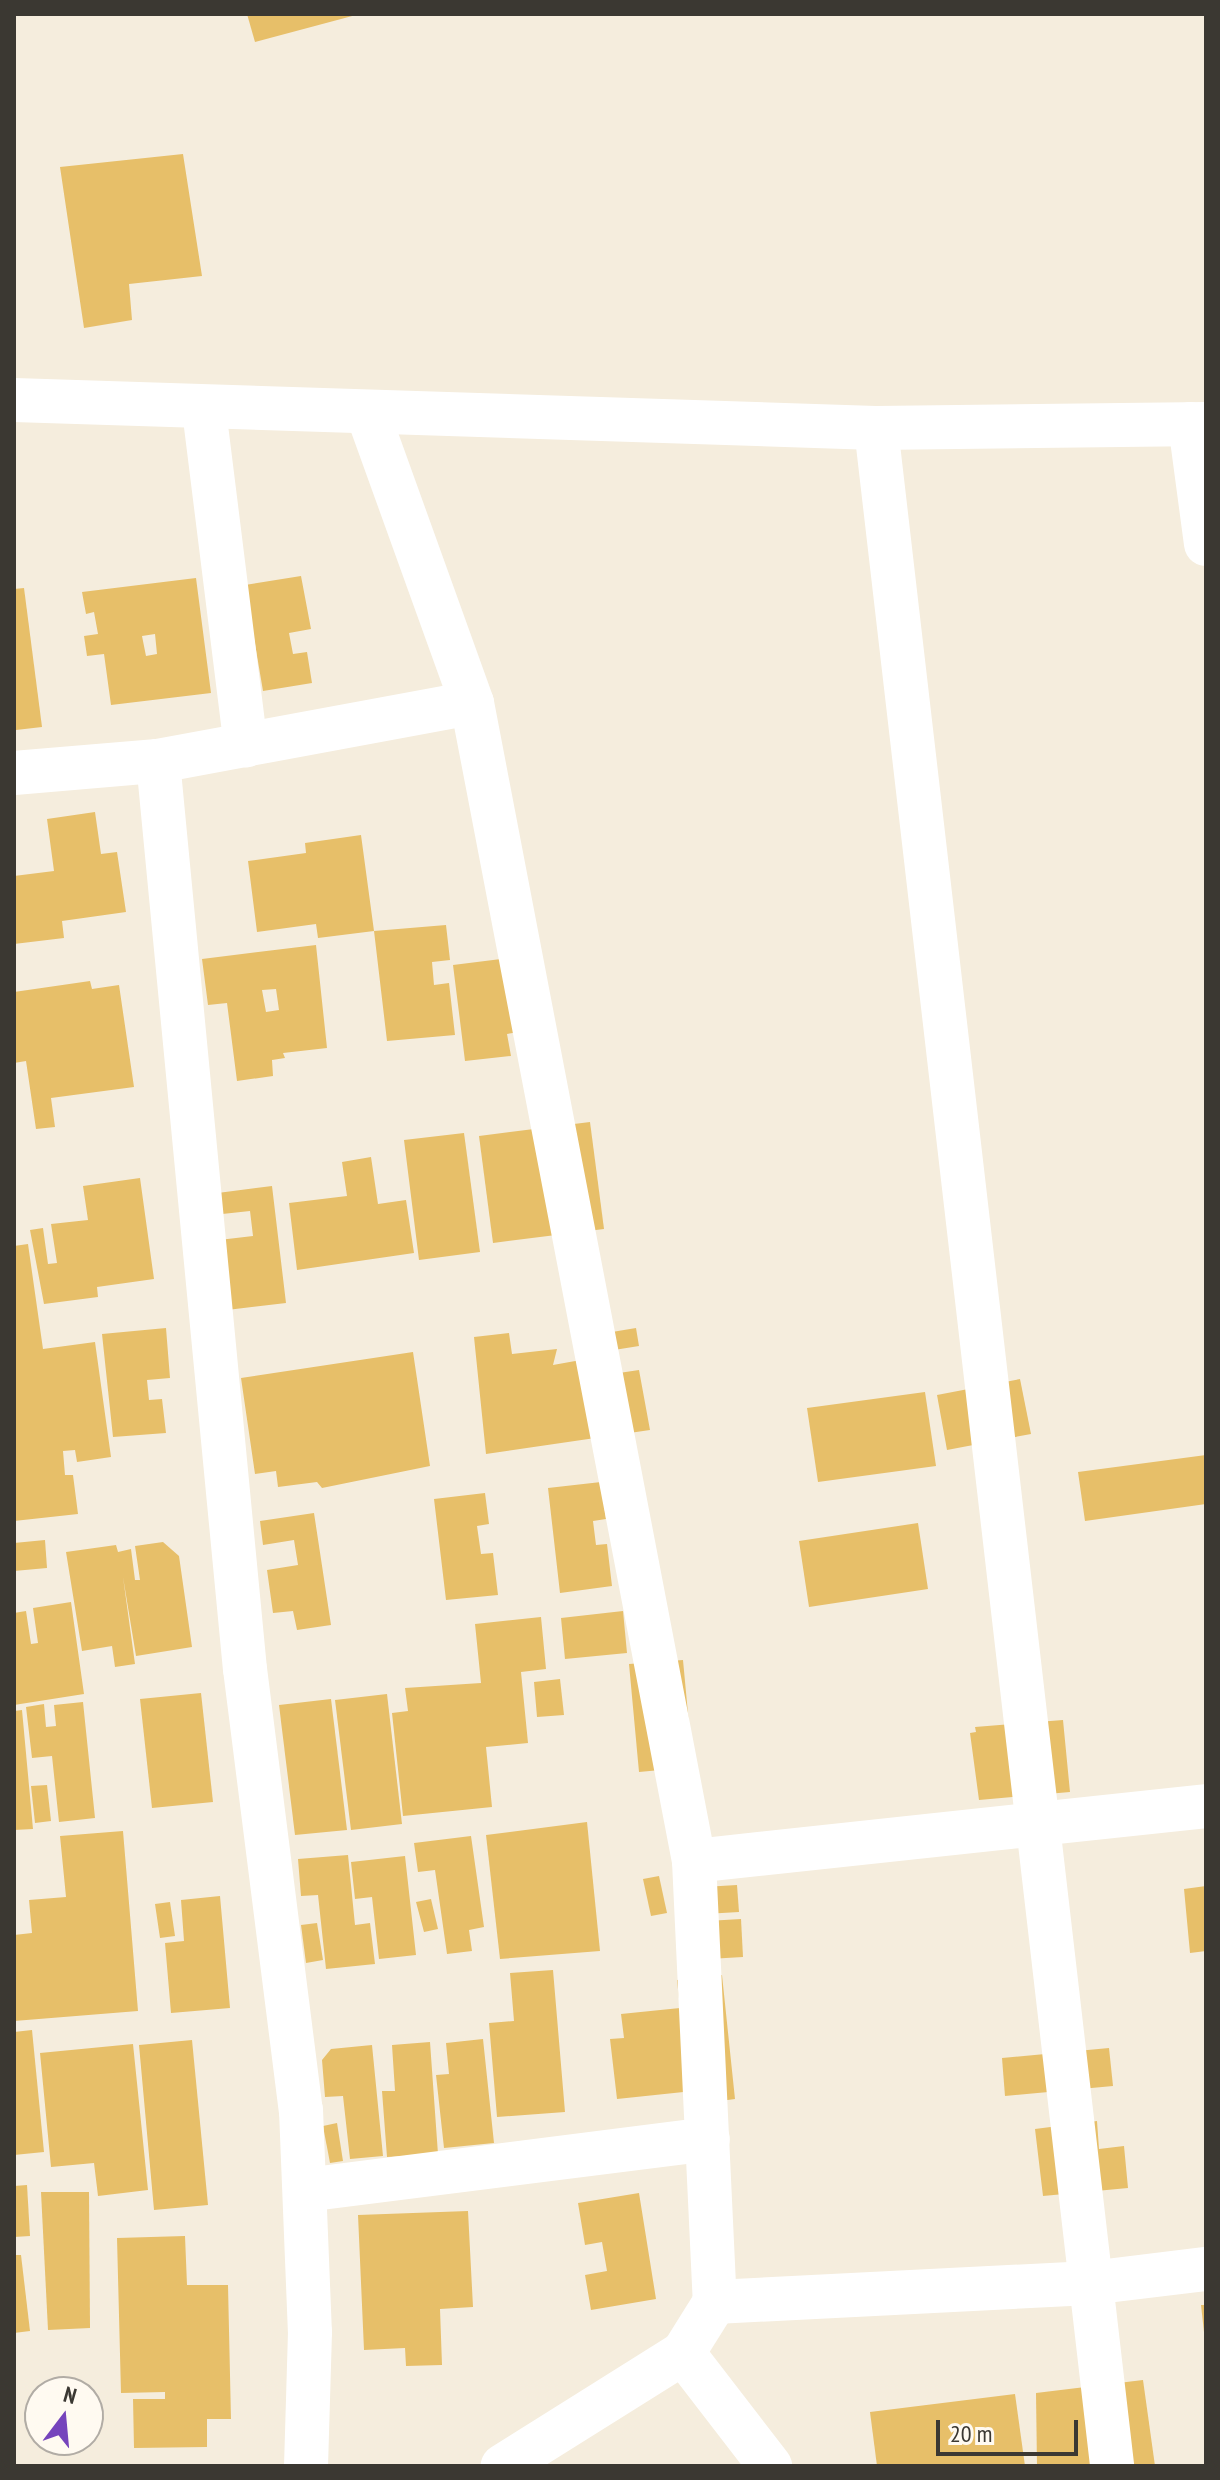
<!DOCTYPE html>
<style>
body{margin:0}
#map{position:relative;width:1220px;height:2480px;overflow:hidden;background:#f5eddd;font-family:"PT Sans Narrow",sans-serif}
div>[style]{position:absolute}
.building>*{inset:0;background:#e7bf69}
.minor>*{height:44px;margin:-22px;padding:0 22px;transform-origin:22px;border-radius:22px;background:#fff}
span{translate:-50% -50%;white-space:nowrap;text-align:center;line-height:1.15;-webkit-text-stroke:6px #fffaf1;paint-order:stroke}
.frame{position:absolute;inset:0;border:16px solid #3b3832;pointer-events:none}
.north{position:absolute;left:24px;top:2376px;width:80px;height:80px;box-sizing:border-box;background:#fffaf1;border:2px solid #b1aca5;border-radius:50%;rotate:16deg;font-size:22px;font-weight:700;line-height:32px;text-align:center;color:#3b3832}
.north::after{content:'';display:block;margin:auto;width:28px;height:36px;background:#7644bc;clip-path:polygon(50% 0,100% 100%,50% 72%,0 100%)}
.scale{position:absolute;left:936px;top:2420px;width:142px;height:36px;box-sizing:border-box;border:4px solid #3b3832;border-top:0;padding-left:10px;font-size:24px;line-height:28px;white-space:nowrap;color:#3b3832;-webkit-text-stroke:6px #fffaf1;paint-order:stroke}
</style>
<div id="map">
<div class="building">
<div style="clip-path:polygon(247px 14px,356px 14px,356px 15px,255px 42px)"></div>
<div style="clip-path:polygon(183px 154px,202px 276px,129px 284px,132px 320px,84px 328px,60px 167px)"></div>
<div style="clip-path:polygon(301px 576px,311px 629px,289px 633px,293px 654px,307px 652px,312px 683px,263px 691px,245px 585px)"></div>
<div style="clip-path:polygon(evenodd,196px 578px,211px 693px,111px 705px,104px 654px,87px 656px,84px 636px,98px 634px,94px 612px,86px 614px,82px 592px,196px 578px,155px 634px,157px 654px,146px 656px,142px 636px,155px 634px)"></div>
<div style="clip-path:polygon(24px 588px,42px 727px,16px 730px,14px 589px)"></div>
<div style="clip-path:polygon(95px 812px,101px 854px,117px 852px,126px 912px,62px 921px,64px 938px,14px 944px,14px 876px,54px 871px,47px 819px)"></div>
<div style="clip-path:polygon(361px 835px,374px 931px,446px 925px,450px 960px,432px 962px,434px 985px,449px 983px,455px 1035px,387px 1041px,374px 931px,318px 938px,316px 924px,257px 932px,248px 861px,306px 853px,305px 843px)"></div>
<div style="clip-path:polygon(evenodd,316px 945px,327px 1048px,283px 1053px,285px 1058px,272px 1060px,273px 1076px,237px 1081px,227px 1003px,208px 1005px,202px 959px,316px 945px,276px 989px,279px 1010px,266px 1012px,262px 990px,276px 989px)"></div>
<div style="clip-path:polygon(509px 958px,531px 1030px,507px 1034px,511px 1056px,465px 1061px,453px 965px)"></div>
<div style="clip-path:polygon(90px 981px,92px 989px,119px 985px,134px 1087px,51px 1098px,55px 1127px,36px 1129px,26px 1061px,14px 1063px,14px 992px)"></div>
<div style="clip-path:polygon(590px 1122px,604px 1229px,493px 1243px,479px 1136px)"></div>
<div style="clip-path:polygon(464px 1133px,480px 1252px,419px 1260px,404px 1140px)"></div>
<div style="clip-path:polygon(371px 1157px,378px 1204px,406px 1200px,414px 1253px,297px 1270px,289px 1203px,347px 1196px,342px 1162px)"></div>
<div style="clip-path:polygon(140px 1178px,154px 1279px,97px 1287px,98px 1297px,44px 1304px,30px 1230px,43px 1228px,48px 1264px,57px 1263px,51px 1224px,88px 1220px,83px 1186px)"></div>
<div style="clip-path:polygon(272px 1186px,286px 1303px,227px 1310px,219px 1240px,253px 1236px,250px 1211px,213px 1215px,210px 1194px)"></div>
<div style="clip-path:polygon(28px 1244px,43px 1349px,95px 1342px,111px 1457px,77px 1462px,75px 1450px,63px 1451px,65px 1475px,73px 1475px,78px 1514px,14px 1521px,14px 1246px)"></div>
<div style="clip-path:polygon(166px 1328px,170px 1378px,147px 1380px,149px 1400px,162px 1399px,166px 1433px,113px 1437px,102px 1334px)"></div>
<div style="clip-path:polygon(636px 1328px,639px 1346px,614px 1350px,619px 1373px,639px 1370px,650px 1430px,486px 1454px,474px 1337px,509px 1333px,512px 1354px,557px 1349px,553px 1365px,592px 1358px,588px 1336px)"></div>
<div style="clip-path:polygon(413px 1352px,430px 1466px,322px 1488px,317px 1482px,278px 1487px,276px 1471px,255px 1474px,241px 1378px)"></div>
<div style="clip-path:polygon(1020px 1379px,1031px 1434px,947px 1450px,937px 1395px)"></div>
<div style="clip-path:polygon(925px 1392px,936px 1466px,818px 1482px,807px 1408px)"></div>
<div style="clip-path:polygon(1206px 1455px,1206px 1504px,1085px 1521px,1078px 1472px)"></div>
<div style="clip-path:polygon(601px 1482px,606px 1519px,593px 1521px,596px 1545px,607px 1544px,612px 1586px,560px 1593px,548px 1488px)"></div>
<div style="clip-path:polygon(485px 1493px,489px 1524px,477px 1526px,481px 1554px,493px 1553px,498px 1595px,446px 1600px,434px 1499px)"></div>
<div style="clip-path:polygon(314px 1513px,331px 1625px,297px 1630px,293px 1611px,273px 1613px,267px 1570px,298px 1565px,294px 1540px,263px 1545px,260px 1521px)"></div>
<div style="clip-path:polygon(918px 1523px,928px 1589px,809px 1607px,799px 1541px)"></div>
<div style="clip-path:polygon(45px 1540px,47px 1568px,14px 1571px,14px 1543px)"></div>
<div style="clip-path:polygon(163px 1542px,179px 1556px,192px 1647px,136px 1656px,123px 1577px,135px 1664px,115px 1667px,112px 1646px,82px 1651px,66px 1552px,116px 1545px,118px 1552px,131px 1549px,135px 1580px,140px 1580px,135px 1546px)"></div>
<div style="clip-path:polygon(71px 1602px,84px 1694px,14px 1705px,14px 1613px,26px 1611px,31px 1644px,38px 1643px,33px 1608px)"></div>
<div style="clip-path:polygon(623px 1611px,627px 1653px,565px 1659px,561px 1618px)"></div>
<div style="clip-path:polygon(541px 1617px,546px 1669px,521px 1672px,528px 1743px,486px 1747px,492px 1807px,403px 1816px,392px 1713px,408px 1711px,405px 1688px,481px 1683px,475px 1624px)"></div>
<div style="clip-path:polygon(683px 1660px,693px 1767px,639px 1772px,629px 1664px)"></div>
<div style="clip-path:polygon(560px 1679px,564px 1715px,537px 1717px,534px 1682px)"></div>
<div style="clip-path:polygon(201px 1693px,213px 1802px,152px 1808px,140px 1699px)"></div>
<div style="clip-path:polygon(387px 1694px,402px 1824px,351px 1830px,335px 1700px)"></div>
<div style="clip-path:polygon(331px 1699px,347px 1830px,295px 1835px,279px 1705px)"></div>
<div style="clip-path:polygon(83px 1702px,95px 1818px,59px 1822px,52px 1756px,32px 1758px,26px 1707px,44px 1704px,46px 1727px,56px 1726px,54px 1705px)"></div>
<div style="clip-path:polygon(22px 1710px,33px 1829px,14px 1830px,14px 1711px)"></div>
<div style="clip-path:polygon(1063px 1720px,1070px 1792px,979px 1800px,970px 1733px,976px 1732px,975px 1727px)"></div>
<div style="clip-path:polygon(47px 1785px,51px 1821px,35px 1823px,31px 1786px)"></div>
<div style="clip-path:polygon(587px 1822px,600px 1951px,500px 1959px,486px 1835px)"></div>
<div style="clip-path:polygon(123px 1831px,138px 2011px,14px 2021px,14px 1935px,32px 1933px,29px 1900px,66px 1897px,60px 1836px)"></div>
<div style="clip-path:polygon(471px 1836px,484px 1927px,469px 1930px,472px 1951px,447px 1954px,435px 1870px,418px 1872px,414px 1843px)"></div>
<div style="clip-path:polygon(348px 1855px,355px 1925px,370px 1923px,375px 1964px,326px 1969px,318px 1895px,301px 1896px,298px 1859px)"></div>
<div style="clip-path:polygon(405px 1856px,416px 1955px,379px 1959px,372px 1897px,355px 1899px,351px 1862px)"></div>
<div style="clip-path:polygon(659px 1876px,667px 1913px,651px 1916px,643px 1879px)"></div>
<div style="clip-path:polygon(737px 1885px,739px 1912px,688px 1915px,687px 1888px)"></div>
<div style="clip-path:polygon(1206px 1886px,1206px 1951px,1190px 1953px,1184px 1889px)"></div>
<div style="clip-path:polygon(220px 1896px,230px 2008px,171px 2013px,165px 1943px,184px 1941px,181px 1900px)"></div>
<div style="clip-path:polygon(431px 1899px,438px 1929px,424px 1932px,416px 1902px)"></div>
<div style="clip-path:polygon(170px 1902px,175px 1936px,160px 1938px,155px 1904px)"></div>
<div style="clip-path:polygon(741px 1919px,743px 1957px,709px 1959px,707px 1921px)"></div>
<div style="clip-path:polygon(317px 1923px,323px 1960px,306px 1963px,301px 1925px)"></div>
<div style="clip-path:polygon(553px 1970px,565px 2112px,497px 2117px,489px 2023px,514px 2021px,510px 1973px)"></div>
<div style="clip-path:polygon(722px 1975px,735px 2099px,713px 2102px,712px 2089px,617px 2099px,610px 2039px,624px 2038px,621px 2014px,680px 2008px,677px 1980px)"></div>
<div style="clip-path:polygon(32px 2030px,44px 2152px,14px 2155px,14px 2032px)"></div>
<div style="clip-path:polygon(483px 2039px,494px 2143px,444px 2148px,436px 2075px,449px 2074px,446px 2043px)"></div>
<div style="clip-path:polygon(192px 2040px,208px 2205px,154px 2210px,139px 2045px)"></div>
<div style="clip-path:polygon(430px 2042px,438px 2154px,387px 2157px,382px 2091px,395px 2091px,392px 2045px)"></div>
<div style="clip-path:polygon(133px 2044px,148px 2190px,98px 2196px,94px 2163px,51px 2167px,40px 2053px)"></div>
<div style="clip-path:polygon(372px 2045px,383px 2156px,350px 2159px,343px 2096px,325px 2097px,322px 2060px,331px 2049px)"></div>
<div style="clip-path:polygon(1109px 2048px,1113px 2086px,1005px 2096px,1002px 2058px)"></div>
<div style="clip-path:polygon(1097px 2121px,1099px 2149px,1124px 2146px,1128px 2188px,1043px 2196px,1035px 2129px)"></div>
<div style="clip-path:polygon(337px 2123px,343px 2161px,330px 2163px,323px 2126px)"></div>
<div style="clip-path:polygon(27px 2185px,30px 2236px,14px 2237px,14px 2186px)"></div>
<div style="clip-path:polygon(41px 2192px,89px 2192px,90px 2328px,48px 2330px)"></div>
<div style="clip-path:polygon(639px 2193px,656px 2299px,591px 2310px,585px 2275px,607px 2271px,602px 2242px,585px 2245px,578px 2203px)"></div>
<div style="clip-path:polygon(468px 2211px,473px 2307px,440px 2309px,442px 2365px,406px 2366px,405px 2348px,364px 2350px,358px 2215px)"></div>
<div style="clip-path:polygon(185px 2236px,187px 2285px,228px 2285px,231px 2419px,207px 2419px,207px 2447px,134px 2448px,133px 2399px,165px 2399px,165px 2392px,121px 2393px,117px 2238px)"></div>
<div style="clip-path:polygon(14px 2255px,21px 2255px,30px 2331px,14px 2333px)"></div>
<div style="clip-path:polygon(1201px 2305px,1206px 2305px,1206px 2332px,1204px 2332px)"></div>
<div style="clip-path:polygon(1143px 2380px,1155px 2466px,1037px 2466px,1036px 2393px)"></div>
<div style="clip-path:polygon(1015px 2394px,1025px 2466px,877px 2466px,870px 2412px)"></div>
</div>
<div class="minor">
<div style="left:14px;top:400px;width:862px;rotate:1.86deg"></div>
<div style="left:876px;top:428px;width:330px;rotate:-0.7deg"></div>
<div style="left:204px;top:410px;width:338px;rotate:82.9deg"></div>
<div style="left:368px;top:414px;width:307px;rotate:70.2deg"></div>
<div style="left:472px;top:703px;width:1179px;rotate:79.15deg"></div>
<div style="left:694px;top:1861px;width:441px;rotate:87.3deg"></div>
<div style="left:715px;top:2302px;width:60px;rotate:122.1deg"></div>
<div style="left:683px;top:2353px;width:213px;rotate:147.9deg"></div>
<div style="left:1190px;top:424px;width:121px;rotate:82.4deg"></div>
<div style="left:876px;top:428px;width:2052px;rotate:83.39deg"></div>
<div style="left:158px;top:761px;width:319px;rotate:-10.5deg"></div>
<div style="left:14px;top:773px;width:144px;rotate:-4.8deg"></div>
<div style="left:158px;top:761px;width:912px;rotate:84.53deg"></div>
<div style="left:245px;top:1669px;width:445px;rotate:82.8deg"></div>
<div style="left:301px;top:2110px;width:222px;rotate:87.7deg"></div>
<div style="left:310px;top:2332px;width:134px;rotate:91.7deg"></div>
<div style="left:694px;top:1861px;width:515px;rotate:-6.13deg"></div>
<div style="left:305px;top:2190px;width:406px;rotate:-7.2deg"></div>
<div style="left:715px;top:2302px;width:375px;rotate:-2.9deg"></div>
<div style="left:1090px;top:2283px;width:117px;rotate:-6.9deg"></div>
<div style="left:683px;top:2353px;width:143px;rotate:52.4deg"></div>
</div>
<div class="frame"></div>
<div class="north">N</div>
<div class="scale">20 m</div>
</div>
